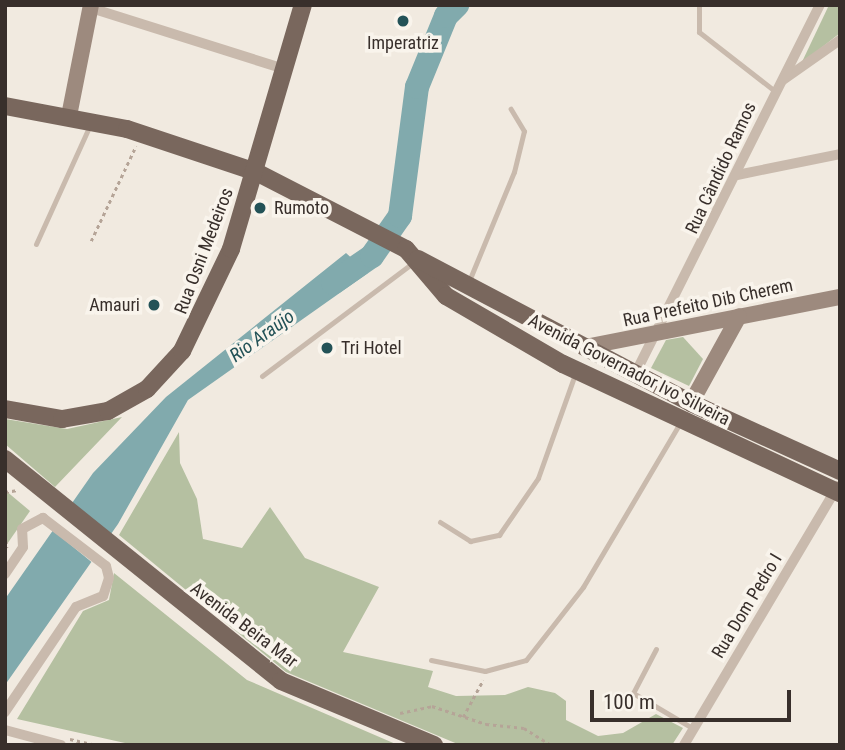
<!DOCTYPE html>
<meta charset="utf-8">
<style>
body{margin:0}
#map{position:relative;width:845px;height:750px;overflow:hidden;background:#f1eae0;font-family:"Roboto Condensed",sans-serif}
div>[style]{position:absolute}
.green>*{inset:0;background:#b5c0a1}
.water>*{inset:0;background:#81aaad}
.pier>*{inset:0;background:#f1eae0}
.river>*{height:24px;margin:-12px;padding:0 12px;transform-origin:12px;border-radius:12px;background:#81aaad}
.path>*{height:2.5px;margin-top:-1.25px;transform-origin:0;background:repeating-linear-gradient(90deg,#b5a497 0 3.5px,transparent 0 7px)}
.lane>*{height:5px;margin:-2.5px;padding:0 2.5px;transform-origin:2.5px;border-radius:2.5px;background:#c9baad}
.street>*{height:10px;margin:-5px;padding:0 5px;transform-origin:5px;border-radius:5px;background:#c9baad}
.secondary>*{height:16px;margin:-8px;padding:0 8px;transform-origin:8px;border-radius:8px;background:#9d8a7e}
.primary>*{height:18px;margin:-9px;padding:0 9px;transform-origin:9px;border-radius:9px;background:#79675d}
.dots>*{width:19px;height:19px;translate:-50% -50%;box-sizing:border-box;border:4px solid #f9f4ec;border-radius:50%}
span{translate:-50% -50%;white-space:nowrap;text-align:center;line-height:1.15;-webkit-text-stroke:7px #f9f4ec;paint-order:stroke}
.poi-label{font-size:18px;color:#382f2b}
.left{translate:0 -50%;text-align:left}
.right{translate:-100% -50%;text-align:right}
.street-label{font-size:18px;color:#382f2b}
.water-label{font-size:19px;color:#235257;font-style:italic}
.frame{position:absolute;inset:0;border:7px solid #382f2b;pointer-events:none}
.scale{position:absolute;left:590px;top:690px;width:201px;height:32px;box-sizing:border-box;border:4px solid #382f2b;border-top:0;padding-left:9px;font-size:21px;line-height:24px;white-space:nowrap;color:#382f2b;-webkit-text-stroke:5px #f9f4ec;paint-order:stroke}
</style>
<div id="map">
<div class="green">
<div style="clip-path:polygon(829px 5px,840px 5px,840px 33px,801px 64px)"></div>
<div style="clip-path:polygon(683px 337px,703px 359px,689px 386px,651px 368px,666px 340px)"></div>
<div style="clip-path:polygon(122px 417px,55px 487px,5px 444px,5px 419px,67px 429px)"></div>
<div style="clip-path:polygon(179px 432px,180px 463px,197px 499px,203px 539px,242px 548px,270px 507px,305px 558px,379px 587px,343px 652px,433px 671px,428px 687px,456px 696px,505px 695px,528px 687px,555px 693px,566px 701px,566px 720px,598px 736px,623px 733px,656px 714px,683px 728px,672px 745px,460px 745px,286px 672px,119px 535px)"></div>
<div style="clip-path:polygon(5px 490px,30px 511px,5px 547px)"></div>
<div style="clip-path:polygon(114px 573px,247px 680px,398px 745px,134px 745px,17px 719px,83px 611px,109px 600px)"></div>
</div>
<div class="water">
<div style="clip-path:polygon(346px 253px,368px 273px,188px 400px,118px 524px,5px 685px,5px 599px,93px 473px,166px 397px)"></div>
</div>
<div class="pier">
<div style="clip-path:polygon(69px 501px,113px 537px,94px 564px,50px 528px)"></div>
</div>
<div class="river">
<div style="left:333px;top:283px;width:47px;rotate:-34.7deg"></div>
<div style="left:372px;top:256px;width:49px;rotate:-55deg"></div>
<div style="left:400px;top:216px;width:130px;rotate:-82.5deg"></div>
<div style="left:417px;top:87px;width:77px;rotate:-67.8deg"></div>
<div style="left:446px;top:16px;width:16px;rotate:-45deg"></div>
</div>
<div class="path">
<div style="left:91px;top:241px;width:105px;rotate:-64.7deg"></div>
<div style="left:5px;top:492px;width:13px;rotate:-9deg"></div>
<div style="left:5px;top:533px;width:15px;rotate:82deg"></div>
<div style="left:400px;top:713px;width:33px;rotate:-12deg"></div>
<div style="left:432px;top:706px;width:57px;rotate:18.4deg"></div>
<div style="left:486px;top:724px;width:38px;rotate:6deg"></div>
<div style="left:524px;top:728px;width:32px;rotate:32deg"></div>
<div style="left:463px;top:717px;width:42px;rotate:-61.6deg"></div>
<div style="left:70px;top:739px;width:28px;rotate:13deg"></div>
</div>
<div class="lane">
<div style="left:699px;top:5px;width:27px;rotate:90deg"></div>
<div style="left:699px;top:32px;width:98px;rotate:37.9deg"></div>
<div style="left:36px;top:244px;width:128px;rotate:-65.6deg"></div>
<div style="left:469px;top:281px;width:118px;rotate:-67.6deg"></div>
<div style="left:514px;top:172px;width:42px;rotate:-76.3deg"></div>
<div style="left:524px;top:131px;width:26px;rotate:-121deg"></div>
<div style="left:262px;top:376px;width:190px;rotate:-36.9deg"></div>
<div style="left:440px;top:522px;width:36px;rotate:32deg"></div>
<div style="left:470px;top:541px;width:30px;rotate:-12deg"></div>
<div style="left:499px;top:535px;width:69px;rotate:-55.6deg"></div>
<div style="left:538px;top:478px;width:110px;rotate:-70.4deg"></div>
<div style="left:656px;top:649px;width:50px;rotate:117.6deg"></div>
<div style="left:633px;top:693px;width:71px;rotate:30.5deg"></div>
<div style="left:431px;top:660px;width:55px;rotate:11.5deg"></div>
<div style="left:485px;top:671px;width:42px;rotate:-15deg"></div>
<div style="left:526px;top:660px;width:93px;rotate:-52deg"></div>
<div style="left:583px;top:587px;width:191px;rotate:-59.4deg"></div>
</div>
<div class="street">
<div style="left:91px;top:8px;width:202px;rotate:17.5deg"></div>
<div style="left:783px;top:80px;width:70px;rotate:-35.1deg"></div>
<div style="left:737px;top:175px;width:105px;rotate:-11.5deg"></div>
<div style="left:635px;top:374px;width:413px;rotate:-63.4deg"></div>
<div style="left:5px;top:574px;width:32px;rotate:-56deg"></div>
<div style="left:23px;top:547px;width:18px;rotate:-93deg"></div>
<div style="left:22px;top:529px;width:24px;rotate:-28deg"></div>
<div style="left:43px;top:518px;width:79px;rotate:37.3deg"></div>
<div style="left:106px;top:566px;width:12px;rotate:76deg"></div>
<div style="left:109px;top:578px;width:19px;rotate:108deg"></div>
<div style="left:103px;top:596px;width:29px;rotate:158deg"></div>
<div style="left:76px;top:607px;width:127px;rotate:124.1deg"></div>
<div style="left:5px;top:730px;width:58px;rotate:15deg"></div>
<div style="left:684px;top:745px;width:301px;rotate:-59.3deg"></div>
</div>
<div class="secondary">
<div style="left:69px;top:116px;width:113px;rotate:-78.8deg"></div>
<div style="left:585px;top:347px;width:260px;rotate:-11.1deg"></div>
<div style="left:691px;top:403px;width:99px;rotate:-61.1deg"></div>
</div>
<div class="primary">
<div style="left:5px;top:106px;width:124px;rotate:10.7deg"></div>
<div style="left:127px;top:129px;width:136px;rotate:18.4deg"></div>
<div style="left:256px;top:172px;width:169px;rotate:27.2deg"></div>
<div style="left:406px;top:249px;width:62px;rotate:49.6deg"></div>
<div style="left:446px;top:296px;width:135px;rotate:30.2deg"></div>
<div style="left:563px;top:364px;width:306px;rotate:25deg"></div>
<div style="left:418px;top:259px;width:309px;rotate:27.8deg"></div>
<div style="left:691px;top:403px;width:164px;rotate:24.5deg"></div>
<div style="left:5px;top:409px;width:58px;rotate:10deg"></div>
<div style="left:62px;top:419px;width:47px;rotate:-9.9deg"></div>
<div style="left:108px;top:411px;width:45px;rotate:-29.4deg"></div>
<div style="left:147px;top:389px;width:52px;rotate:-47.4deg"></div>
<div style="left:182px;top:351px;width:113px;rotate:-64.3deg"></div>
<div style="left:231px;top:249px;width:254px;rotate:-73.6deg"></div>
<div style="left:5px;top:459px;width:354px;rotate:38.8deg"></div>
<div style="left:281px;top:681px;width:166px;rotate:22.7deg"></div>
</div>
<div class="dots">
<div style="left:403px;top:21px;background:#235257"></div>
<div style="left:260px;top:208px;background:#235257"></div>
<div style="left:154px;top:305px;background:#235257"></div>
<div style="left:327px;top:348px;background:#235257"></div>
</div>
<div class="poi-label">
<span style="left:403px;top:43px">Imperatriz</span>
<span class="left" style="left:274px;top:208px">Rumoto</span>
<span class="right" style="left:140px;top:305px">Amauri</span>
<span class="left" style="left:341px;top:348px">Tri Hotel</span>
</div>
<div class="street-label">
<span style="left:721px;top:168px;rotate:-65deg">Rua Cândido Ramos</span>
<span style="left:204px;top:251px;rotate:-69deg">Rua Osni Medeiros</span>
<span style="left:708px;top:303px;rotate:-12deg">Rua Prefeito Dib Cherem</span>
<span style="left:629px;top:370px;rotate:27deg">Avenida Governador Ivo Silveira</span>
<span style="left:747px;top:606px;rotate:-59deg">Rua Dom Pedro I</span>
<span style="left:244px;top:625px;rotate:37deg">Avenida Beira Mar</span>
</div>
<div class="water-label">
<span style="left:262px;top:336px;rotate:-36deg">Rio Araújo</span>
</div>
<div class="frame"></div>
<div class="scale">100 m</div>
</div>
